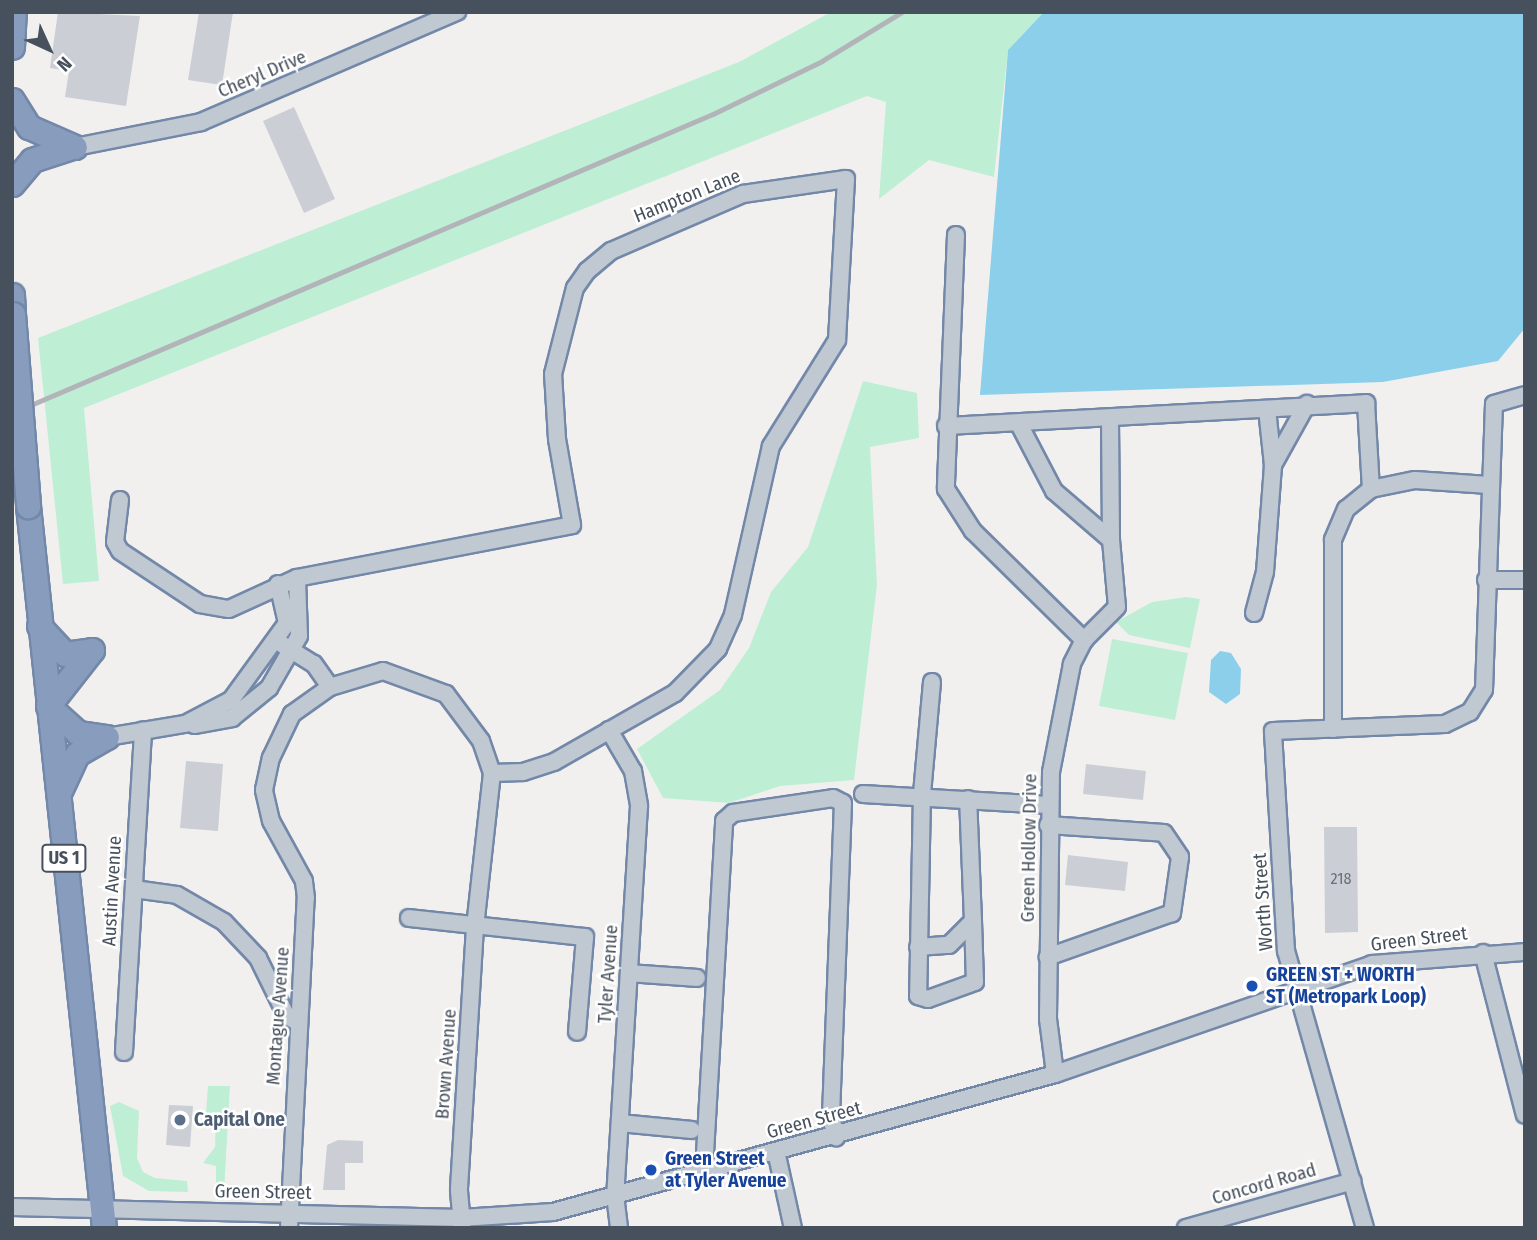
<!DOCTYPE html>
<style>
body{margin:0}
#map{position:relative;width:1537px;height:1240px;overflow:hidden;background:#f2f0ef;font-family:"Fira Sans Condensed",sans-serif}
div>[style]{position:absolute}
.green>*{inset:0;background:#beefd5}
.water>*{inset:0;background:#8ccfeb}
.building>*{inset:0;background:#cbced5}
.roads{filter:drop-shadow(2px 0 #7388a9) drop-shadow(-2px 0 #7388a9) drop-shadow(0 2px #7388a9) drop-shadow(0 -2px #7388a9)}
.minor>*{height:16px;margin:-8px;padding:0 8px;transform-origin:8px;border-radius:8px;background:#c0c8d1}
.highway>*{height:23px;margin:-11.5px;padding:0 11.5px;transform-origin:11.5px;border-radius:11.5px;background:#889dbe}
.rail>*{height:4.5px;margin:-2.25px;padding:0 2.25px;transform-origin:2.25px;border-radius:2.25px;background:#b2b4ba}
.bridges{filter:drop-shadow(2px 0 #7388a9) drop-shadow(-2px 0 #7388a9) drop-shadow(0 2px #7388a9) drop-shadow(0 -2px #7388a9)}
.highway-bridge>*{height:23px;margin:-11.5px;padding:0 11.5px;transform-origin:11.5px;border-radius:11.5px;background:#889dbe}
.dots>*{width:19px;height:19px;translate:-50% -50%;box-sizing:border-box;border:4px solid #fff;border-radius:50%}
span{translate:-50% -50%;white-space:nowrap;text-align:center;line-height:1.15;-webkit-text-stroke:5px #fff;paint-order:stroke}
.number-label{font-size:16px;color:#68707b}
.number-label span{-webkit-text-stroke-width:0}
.shield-label span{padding:2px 5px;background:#fff;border:2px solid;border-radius:5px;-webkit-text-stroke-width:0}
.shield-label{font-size:18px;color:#47515d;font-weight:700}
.street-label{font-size:19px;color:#47515d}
.transit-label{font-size:19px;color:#164399;font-weight:700}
.left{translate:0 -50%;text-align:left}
.service-label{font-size:19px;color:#4e5e75;font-weight:700}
.frame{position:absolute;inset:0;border:14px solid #47515d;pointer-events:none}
.north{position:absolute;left:14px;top:14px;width:70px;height:70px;-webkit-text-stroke:5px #fff;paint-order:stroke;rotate:135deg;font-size:19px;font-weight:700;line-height:28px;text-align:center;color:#47515d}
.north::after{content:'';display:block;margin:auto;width:24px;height:32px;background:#47515d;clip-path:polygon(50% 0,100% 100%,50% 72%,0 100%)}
</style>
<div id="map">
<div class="green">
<div style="clip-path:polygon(831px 12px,1044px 12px,1008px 50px,994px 177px,929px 160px,879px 199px,886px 102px,867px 96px,84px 408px,99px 581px,63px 584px,38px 338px,739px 62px)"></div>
<div style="clip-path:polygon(863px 381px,917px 393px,919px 438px,870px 447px,877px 585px,854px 780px,780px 786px,729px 803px,663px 798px,637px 749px,720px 690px,749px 648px,771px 592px,808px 547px)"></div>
<div style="clip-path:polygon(1186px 597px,1200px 599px,1190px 648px,1129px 635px,1116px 622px,1152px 602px)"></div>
<div style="clip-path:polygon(1112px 639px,1188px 653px,1175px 720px,1099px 706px)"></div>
<div style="clip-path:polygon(208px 1086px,230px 1086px,224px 1192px,216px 1192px,216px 1166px,203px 1163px,215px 1147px,216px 1116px,205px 1127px)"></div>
<div style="clip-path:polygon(119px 1102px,139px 1111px,137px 1158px,143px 1172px,155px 1178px,187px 1181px,188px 1192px,149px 1191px,123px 1176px,110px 1106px)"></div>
</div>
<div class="water">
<div style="clip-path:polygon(1044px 12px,1525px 12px,1525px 328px,1498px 361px,1383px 382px,980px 395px,1008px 50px)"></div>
<div style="clip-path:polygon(1220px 651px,1231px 653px,1241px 669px,1240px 694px,1226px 704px,1209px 692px,1211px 660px)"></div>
</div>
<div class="building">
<div style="clip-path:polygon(58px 12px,140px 16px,126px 106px,65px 97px,69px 71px,50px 68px)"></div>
<div style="clip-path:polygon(199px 12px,233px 12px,222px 85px,188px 80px)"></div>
<div style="clip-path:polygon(294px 107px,335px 199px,304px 213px,263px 121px)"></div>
<div style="clip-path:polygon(186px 761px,223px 764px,218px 831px,180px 828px)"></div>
<div style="clip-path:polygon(1086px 764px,1146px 771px,1143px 800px,1083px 794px)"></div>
<div style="clip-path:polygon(1324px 827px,1357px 827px,1358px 932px,1325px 933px)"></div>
<div style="clip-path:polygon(1068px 855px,1128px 862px,1125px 891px,1065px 885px)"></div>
<div style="clip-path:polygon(169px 1105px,193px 1106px,190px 1147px,166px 1145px)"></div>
<div style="clip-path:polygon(338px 1140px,363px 1141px,363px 1163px,345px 1163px,345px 1190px,323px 1190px,327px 1145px)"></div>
</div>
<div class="roads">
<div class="minor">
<div style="left:75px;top:147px;width:128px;rotate:-11.2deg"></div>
<div style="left:201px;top:122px;width:279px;rotate:-23.3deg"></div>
<div style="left:956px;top:235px;width:254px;rotate:92.3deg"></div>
<div style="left:946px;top:489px;width:50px;rotate:57.3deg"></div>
<div style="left:973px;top:531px;width:156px;rotate:44.5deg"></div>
<div style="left:1110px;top:421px;width:119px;rotate:89.5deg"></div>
<div style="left:1019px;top:424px;width:76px;rotate:62.4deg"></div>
<div style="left:1054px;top:491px;width:75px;rotate:40.7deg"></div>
<div style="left:1111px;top:540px;width:67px;rotate:84.9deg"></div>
<div style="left:1117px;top:607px;width:47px;rotate:135deg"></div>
<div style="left:1084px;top:640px;width:27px;rotate:117deg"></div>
<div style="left:1072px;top:664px;width:110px;rotate:101deg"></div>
<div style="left:1051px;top:772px;width:247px;rotate:90.7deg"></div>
<div style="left:1048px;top:1019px;width:55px;rotate:82.7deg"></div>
<div style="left:946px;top:426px;width:421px;rotate:-3.1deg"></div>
<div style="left:1366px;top:403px;width:86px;rotate:86.7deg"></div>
<div style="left:1371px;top:489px;width:32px;rotate:141deg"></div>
<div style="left:1346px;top:509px;width:34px;rotate:113deg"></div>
<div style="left:1333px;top:540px;width:189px;rotate:90deg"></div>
<div style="left:1273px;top:465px;width:70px;rotate:-60.9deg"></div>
<div style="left:1371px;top:489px;width:45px;rotate:-11.6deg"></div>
<div style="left:1415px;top:480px;width:74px;rotate:3.9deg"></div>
<div style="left:120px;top:500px;width:42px;rotate:96.8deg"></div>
<div style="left:115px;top:542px;width:10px;rotate:61deg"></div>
<div style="left:120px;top:551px;width:96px;rotate:33.5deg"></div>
<div style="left:200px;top:604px;width:29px;rotate:10deg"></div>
<div style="left:229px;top:609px;width:75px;rotate:-24.5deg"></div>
<div style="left:297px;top:578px;width:280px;rotate:-10.9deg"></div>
<div style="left:572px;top:525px;width:87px;rotate:-99.9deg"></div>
<div style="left:557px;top:439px;width:65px;rotate:-93.5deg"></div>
<div style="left:553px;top:374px;width:89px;rotate:-75.7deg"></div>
<div style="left:575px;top:288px;width:21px;rotate:-55deg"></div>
<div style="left:587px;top:271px;width:31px;rotate:-40deg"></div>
<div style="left:611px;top:251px;width:144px;rotate:-23.4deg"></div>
<div style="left:743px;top:194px;width:104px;rotate:-8.3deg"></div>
<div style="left:846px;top:179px;width:161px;rotate:93.2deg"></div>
<div style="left:837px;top:340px;width:125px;rotate:121.9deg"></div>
<div style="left:771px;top:446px;width:173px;rotate:102.7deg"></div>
<div style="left:733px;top:615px;width:37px;rotate:114deg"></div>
<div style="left:718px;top:649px;width:62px;rotate:134.3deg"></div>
<div style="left:675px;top:693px;width:139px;rotate:150.3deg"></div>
<div style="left:554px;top:762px;width:33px;rotate:162deg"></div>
<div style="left:523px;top:772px;width:31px;rotate:178deg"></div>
<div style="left:1486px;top:580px;width:39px"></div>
<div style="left:1254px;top:613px;width:42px;rotate:-75deg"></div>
<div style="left:1265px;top:572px;width:107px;rotate:-85.7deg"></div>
<div style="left:1273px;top:465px;width:56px;rotate:-96.1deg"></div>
<div style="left:283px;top:645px;width:36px;rotate:32deg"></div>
<div style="left:314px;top:664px;width:28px;rotate:55deg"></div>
<div style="left:932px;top:682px;width:112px;rotate:95.1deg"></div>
<div style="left:922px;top:794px;width:202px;rotate:91.1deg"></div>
<div style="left:918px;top:996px;width:10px;rotate:17deg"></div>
<div style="left:928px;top:999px;width:50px;rotate:-19.9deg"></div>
<div style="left:975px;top:982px;width:61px;rotate:-91.9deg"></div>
<div style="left:194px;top:725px;width:39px;rotate:-10deg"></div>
<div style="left:232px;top:718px;width:48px;rotate:-39deg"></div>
<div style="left:269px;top:688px;width:60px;rotate:-60deg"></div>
<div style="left:299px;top:636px;width:58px;rotate:-92deg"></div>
<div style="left:609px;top:730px;width:48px;rotate:59.7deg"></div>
<div style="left:633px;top:771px;width:36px;rotate:80deg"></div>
<div style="left:639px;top:806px;width:390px;rotate:93.5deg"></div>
<div style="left:615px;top:1195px;width:33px;rotate:83deg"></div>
<div style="left:107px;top:737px;width:79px;rotate:-9.5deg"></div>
<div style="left:185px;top:724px;width:52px;rotate:-27.6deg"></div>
<div style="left:231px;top:700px;width:95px;rotate:-54deg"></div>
<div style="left:287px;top:623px;width:40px;rotate:-103deg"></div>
<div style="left:863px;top:794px;width:185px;rotate:3.4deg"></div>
<div style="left:1048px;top:825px;width:116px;rotate:3.9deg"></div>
<div style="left:1164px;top:833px;width:29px;rotate:56deg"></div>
<div style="left:1180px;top:857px;width:57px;rotate:98.1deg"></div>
<div style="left:1172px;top:913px;width:132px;rotate:160.5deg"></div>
<div style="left:134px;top:889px;width:43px;rotate:7.9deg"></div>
<div style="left:177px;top:895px;width:54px;rotate:29.9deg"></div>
<div style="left:224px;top:922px;width:50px;rotate:46.6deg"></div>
<div style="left:258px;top:958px;width:64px;rotate:63.8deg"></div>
<div style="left:286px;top:1015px;width:13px;rotate:32deg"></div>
<div style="left:409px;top:918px;width:177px;rotate:6.2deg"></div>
<div style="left:585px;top:937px;width:95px;rotate:94.8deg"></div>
<div style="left:918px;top:947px;width:31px;rotate:-4deg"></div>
<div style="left:949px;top:945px;width:34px;rotate:-45deg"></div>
<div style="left:973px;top:921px;width:122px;rotate:-92.3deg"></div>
<div style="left:1483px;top:953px;width:167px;rotate:75.5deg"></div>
<div style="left:629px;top:973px;width:68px;rotate:4.2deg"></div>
<div style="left:124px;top:1052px;width:322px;rotate:-86.6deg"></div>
<div style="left:620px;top:1123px;width:72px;rotate:5.6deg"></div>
<div style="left:776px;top:1151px;width:79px;rotate:77.6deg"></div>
<div style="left:704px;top:1171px;width:351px;rotate:-86.7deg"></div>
<div style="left:724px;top:821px;width:12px;rotate:-42deg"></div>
<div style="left:733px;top:813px;width:101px;rotate:-8.5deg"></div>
<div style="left:833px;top:798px;width:11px;rotate:27deg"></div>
<div style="left:843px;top:803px;width:314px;rotate:92.2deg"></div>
<div style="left:831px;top:1117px;width:21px;rotate:76deg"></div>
<div style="left:12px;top:1207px;width:449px;rotate:1.4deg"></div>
<div style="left:461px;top:1218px;width:92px;rotate:-3.7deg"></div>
<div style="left:553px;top:1212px;width:521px;rotate:-15.37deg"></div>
<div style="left:1055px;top:1074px;width:336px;rotate:-19.1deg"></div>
<div style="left:1372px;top:964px;width:153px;rotate:-4.5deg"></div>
<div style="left:289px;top:1228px;width:330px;rotate:-87.1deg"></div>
<div style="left:306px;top:898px;width:17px;rotate:-97deg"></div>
<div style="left:304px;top:881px;width:68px;rotate:-118.8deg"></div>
<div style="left:271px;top:821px;width:32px;rotate:-103deg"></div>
<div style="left:264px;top:790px;width:33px;rotate:-78deg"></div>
<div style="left:271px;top:758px;width:49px;rotate:-64.5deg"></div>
<div style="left:292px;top:714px;width:47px;rotate:-35.4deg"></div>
<div style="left:330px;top:687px;width:55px;rotate:-16.8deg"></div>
<div style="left:383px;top:671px;width:67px;rotate:20.1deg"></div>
<div style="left:446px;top:694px;width:59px;rotate:53.3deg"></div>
<div style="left:481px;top:741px;width:34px;rotate:71deg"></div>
<div style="left:492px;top:773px;width:155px;rotate:96.3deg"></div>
<div style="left:475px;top:927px;width:264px;rotate:93.5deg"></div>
<div style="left:459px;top:1191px;width:35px;rotate:85deg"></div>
<div style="left:1186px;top:1228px;width:173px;rotate:-15.7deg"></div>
<div style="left:1365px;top:1228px;width:288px;rotate:-105.9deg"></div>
<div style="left:1286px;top:951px;width:220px;rotate:-93.4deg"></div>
<div style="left:1273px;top:731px;width:172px;rotate:-2.3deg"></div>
<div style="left:1445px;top:724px;width:28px;rotate:-26deg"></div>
<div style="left:1470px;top:712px;width:26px;rotate:-58deg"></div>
<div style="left:1484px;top:690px;width:286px;rotate:-88deg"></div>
<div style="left:1494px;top:404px;width:32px;rotate:-16deg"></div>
</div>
<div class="highway">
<div style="left:12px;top:47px;width:35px;rotate:-87deg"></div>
<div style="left:12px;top:100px;width:32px;rotate:58deg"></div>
<div style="left:29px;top:127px;width:50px;rotate:23.5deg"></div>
<div style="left:12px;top:184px;width:31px;rotate:-50deg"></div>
<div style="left:32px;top:160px;width:42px;rotate:-18deg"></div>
<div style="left:12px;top:295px;width:19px;rotate:87deg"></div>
<div style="left:28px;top:506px;width:726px;rotate:83.99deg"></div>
<div style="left:39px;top:626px;width:38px;rotate:47deg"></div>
<div style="left:65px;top:654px;width:27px;rotate:-8deg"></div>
<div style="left:92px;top:650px;width:71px;rotate:128.2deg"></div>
<div style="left:48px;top:706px;width:40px;rotate:42deg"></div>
<div style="left:78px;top:733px;width:29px;rotate:8deg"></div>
<div style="left:59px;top:793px;width:43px;rotate:-65.2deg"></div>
<div style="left:77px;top:754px;width:34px;rotate:-30deg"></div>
</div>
</div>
<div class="rail">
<div style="left:12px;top:413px;width:762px;rotate:-23.1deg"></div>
<div style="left:713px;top:114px;width:121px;rotate:-25.9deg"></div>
<div style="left:822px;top:61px;width:94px;rotate:-31.5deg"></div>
</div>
<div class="bridges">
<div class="highway-bridge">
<div style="left:13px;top:314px;width:193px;rotate:85.5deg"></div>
</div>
</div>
<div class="dots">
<div style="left:1252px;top:986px;background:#1a4fb4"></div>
<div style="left:180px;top:1120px;background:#5c6f8a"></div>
<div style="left:651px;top:1170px;background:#1a4fb4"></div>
</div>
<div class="number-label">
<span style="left:1341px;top:879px">218</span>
</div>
<div class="shield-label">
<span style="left:64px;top:858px">US 1</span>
</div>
<div class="street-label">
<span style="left:262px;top:74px;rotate:-23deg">Cheryl Drive</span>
<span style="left:687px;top:196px;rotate:-22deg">Hampton Lane</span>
<span style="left:1029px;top:848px;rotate:-89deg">Green Hollow Drive</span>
<span style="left:112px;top:891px;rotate:-87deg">Austin Avenue</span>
<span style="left:1263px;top:902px;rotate:-94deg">Worth Street</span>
<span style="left:1419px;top:939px;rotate:-7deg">Green Street</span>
<span style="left:608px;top:974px;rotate:-86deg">Tyler Avenue</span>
<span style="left:278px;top:1016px;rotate:-86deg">Montague Avenue</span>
<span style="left:446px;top:1064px;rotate:-86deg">Brown Avenue</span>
<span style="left:814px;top:1120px;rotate:-15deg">Green Street</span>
<span style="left:1264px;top:1184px;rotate:-16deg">Concord Road</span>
<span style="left:263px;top:1192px;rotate:1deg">Green Street</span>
</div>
<div class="transit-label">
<span class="left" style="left:1266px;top:986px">GREEN ST + WORTH<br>ST (Metropark Loop)</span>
<span class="left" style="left:665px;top:1170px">Green Street<br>at Tyler Avenue</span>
</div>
<div class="service-label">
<span class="left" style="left:194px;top:1120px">Capital One</span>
</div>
<div class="frame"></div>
<div class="north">N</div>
</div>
